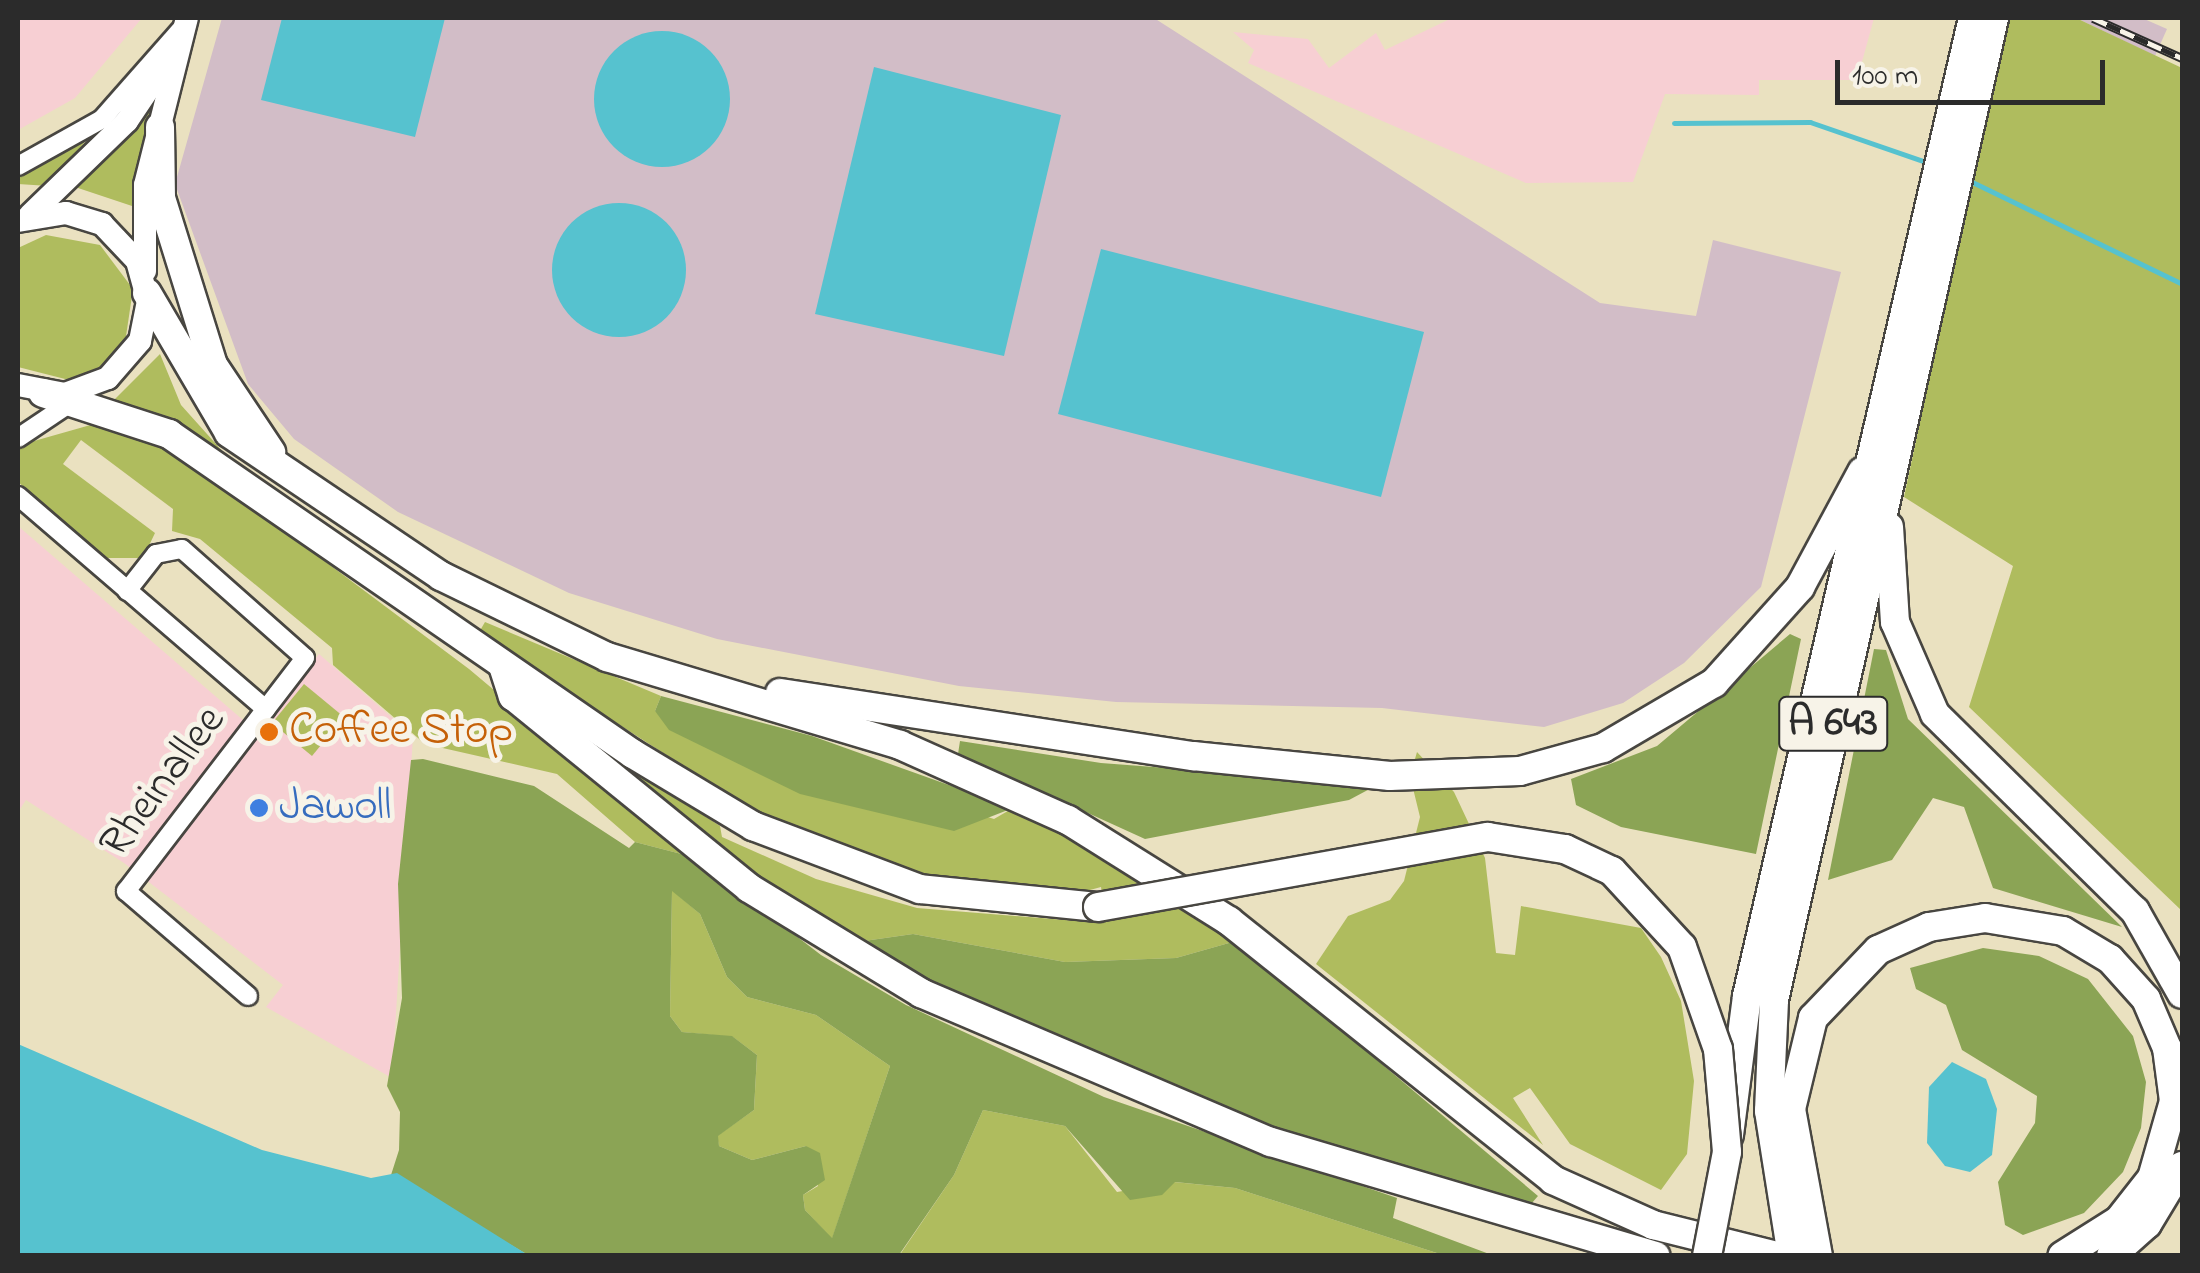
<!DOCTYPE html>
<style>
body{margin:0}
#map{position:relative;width:2200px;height:1273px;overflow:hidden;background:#eae1c0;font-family:"Indie Flower",sans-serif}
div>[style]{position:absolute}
.built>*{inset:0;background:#f7cfd3}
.industrial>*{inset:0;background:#d2bdc7}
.green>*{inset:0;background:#afbc5e}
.forest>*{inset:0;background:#8ba455}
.water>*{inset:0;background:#56c2cf}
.round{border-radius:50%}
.stream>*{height:5px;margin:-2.5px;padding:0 2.5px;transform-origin:2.5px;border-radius:2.5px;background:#56c2cf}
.roads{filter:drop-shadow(2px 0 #484641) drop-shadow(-2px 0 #484641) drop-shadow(0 2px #484641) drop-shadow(0 -2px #484641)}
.minor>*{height:18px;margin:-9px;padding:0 9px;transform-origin:9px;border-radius:9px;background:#fff}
.major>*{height:22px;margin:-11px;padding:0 11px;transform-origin:11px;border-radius:11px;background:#fff}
.highway>*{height:28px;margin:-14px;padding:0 14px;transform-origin:14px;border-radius:14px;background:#fff}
.rail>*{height:9px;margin-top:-4.5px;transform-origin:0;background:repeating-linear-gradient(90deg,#f7f3e8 0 15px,#2b2b2b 0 30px);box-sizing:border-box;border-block:2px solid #2b2b2b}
.bridges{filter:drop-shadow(2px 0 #484641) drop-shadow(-2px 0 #484641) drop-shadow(0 2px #484641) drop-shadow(0 -2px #484641)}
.highway-bridge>*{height:28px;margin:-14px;padding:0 14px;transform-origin:14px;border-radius:14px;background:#fff}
.dots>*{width:28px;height:28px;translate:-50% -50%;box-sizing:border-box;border:5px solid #f7f3e8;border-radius:50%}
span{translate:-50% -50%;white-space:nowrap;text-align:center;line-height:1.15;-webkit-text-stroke:10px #f7f3e8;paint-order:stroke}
.shield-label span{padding:2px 8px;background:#f7f3e8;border:2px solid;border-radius:8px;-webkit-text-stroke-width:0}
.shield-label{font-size:42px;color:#2b2b2b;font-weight:700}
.food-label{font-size:45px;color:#c56008}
.left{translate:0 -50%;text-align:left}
.street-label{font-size:45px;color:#2b2b2b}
.shop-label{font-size:45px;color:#366cbe}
.frame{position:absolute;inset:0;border:20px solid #2b2b2b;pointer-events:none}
.scale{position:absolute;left:1835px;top:60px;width:270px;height:45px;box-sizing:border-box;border:5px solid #2b2b2b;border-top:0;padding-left:12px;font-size:30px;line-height:35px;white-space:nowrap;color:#2b2b2b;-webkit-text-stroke:8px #f7f3e8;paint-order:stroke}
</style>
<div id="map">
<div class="built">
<div style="clip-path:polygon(18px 18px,142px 18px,75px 98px,18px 130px)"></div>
<div style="clip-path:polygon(1452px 18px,1874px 18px,1857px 80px,1759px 80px,1759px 95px,1665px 94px,1633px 182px,1526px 183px,1248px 63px,1254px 50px,1233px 32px,1308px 39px,1329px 68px,1376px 33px,1385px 50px)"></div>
<div style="clip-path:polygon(18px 526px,257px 732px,319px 654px,413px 736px,392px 1078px,266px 1007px,283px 985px,124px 863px,26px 800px,18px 812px)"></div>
</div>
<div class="industrial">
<div style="clip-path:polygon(222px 18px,1154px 18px,1600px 303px,1696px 316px,1713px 240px,1841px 272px,1761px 587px,1684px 663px,1623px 703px,1544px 727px,1382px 708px,1116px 702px,959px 686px,717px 639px,569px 593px,398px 512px,294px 439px,248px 384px,175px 184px)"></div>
<div style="clip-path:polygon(2076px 18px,2142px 18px,2167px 29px,2155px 56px)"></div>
</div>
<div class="green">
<div style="clip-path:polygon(2006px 18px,2076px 18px,2182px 68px,2182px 911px,1969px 707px,2013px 566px,1904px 497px)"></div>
<div style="clip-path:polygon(155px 102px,135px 207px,75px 187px,124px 137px)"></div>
<div style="clip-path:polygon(93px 132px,49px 186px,18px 184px,18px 171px)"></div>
<div style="clip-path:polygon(46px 235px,100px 245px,133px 289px,125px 343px,107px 364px,69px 380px,18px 367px,18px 248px)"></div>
<div style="clip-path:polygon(160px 354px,181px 405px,233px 463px,163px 416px,114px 400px)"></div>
<div style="clip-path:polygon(94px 424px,148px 435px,235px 494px,469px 669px,693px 857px,635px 842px,557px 774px,425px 744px,333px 665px,332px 648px,200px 539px,172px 531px,173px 509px,81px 440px,63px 464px,155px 533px,143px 558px,105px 558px,18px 482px,20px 445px)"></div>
<div style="clip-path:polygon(485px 622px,661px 696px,655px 711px,994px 819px,1013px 808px,1144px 877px,1236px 941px,1176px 958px,1065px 962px,913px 934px,857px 942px,816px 925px,553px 716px,720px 826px,722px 837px,816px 879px,917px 908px,1090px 922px,1105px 915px,1101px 887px,1075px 894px,963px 883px,858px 861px,780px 828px,478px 634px)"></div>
<div style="clip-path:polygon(304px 684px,344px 717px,312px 756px,272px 723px)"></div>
<div style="clip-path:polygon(1417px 752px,1454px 792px,1485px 858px,1496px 953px,1515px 955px,1521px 906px,1641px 928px,1661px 957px,1681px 1001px,1694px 1081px,1687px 1154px,1661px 1190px,1570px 1144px,1530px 1088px,1513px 1098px,1543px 1145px,1316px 964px,1348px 916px,1390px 900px,1404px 881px,1420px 817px,1410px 776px)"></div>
<div style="clip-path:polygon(672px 890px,700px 914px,727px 977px,747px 997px,816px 1015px,890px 1066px,832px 1239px,805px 1210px,803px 1195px,818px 1186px,806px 1146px,752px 1160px,719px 1146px,717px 1136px,754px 1110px,757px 1055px,733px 1037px,682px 1032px,670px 1016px)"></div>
<div style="clip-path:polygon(983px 1110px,1065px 1126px,1117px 1192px,1174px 1182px,1235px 1188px,1443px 1255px,899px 1256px,954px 1175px)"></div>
</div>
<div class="forest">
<div style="clip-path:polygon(1790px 634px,1801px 639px,1756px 854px,1621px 827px,1576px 805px,1571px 779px,1657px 746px)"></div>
<div style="clip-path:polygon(1874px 649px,1886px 650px,1908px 719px,2122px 927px,1993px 888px,1964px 807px,1933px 798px,1892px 860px,1828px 880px)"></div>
<div style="clip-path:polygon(661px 696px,812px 736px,1013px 808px,954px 831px,800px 794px,669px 730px,655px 711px)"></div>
<div style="clip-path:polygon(960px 741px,1101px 763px,1379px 784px,1349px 800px,1145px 839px,958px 754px)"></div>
<div style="clip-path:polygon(evenodd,423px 759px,534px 786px,629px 848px,635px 842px,693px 857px,821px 955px,906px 1005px,1104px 1097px,1397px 1198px,1393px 1218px,1492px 1255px,1443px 1255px,1235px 1188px,1175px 1182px,1162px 1195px,1130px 1200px,1065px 1126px,983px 1110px,954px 1175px,899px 1255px,528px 1255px,391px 1175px,399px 1150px,400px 1112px,387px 1086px,402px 998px,398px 884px,411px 760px,423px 759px,672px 891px,700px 914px,727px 977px,747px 997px,816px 1015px,890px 1066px,832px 1238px,805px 1210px,803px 1195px,825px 1180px,820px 1153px,806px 1146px,752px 1160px,719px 1146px,718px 1136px,754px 1110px,757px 1055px,732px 1036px,682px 1032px,670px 1016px,672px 891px)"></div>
<div style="clip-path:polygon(913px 934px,1065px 962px,1176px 958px,1236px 941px,1538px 1196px,1531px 1204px,1494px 1198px,1287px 1136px,1040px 1044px,857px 942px)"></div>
<div style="clip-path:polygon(1983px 948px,2039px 956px,2088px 979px,2133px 1036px,2146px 1082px,2141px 1128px,2123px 1172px,2084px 1213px,2023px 1235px,2005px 1225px,1998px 1182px,2035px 1123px,2037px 1096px,1962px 1050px,1946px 1005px,1916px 989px,1910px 968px)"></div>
</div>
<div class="water">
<div style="clip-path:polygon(282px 18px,445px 18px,415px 137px,261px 100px)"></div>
<div class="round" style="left:594px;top:31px;width:136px;height:136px"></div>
<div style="clip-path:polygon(874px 67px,1061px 115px,1004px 356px,815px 314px)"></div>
<div class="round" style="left:552px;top:203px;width:134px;height:134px"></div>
<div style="clip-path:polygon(1101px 249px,1424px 332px,1381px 497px,1058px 414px)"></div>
<div style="clip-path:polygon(18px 1044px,262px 1150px,371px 1178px,397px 1173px,528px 1255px,18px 1255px)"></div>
<div style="clip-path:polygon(1952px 1062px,1986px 1079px,1997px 1109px,1992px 1155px,1970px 1172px,1945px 1166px,1927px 1143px,1929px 1087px)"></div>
</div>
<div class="stream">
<div style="left:1674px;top:123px;width:136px;rotate:-0.4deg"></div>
<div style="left:1810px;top:122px;width:126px;rotate:19deg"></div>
<div style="left:1966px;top:179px;width:240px;rotate:25.9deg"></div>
</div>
<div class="roads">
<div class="minor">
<div style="left:18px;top:166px;width:96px;rotate:-29.2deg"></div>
<div style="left:102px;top:119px;width:123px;rotate:-48.6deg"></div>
<div style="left:18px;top:438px;width:70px;rotate:-33.9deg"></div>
<div style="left:18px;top:496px;width:327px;rotate:40.7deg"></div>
<div style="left:127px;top:591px;width:47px;rotate:-51.9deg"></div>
<div style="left:156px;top:554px;width:26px;rotate:-11deg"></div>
<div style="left:182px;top:549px;width:164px;rotate:41.5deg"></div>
<div style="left:305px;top:658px;width:294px;rotate:127.5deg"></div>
<div style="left:126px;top:891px;width:161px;rotate:40.7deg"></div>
</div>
<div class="major">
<div style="left:30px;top:215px;width:135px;rotate:-44.1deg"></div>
<div style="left:127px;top:121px;width:73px;rotate:-56.1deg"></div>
<div style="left:18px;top:221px;width:49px;rotate:-9.5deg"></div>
<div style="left:66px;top:213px;width:38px;rotate:17deg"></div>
<div style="left:102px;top:224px;width:51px;rotate:46.6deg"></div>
<div style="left:137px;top:261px;width:41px;rotate:74.6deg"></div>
<div style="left:148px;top:301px;width:41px;rotate:101.3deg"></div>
<div style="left:140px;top:341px;width:49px;rotate:130.9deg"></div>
<div style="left:108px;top:378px;width:46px;rotate:159.6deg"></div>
<div style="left:65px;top:394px;width:48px;rotate:-169.2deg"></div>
<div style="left:145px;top:271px;width:86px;rotate:-90deg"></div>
<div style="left:145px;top:185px;width:172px;rotate:-75.9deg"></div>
</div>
<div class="highway">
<div style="left:160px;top:127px;width:71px;rotate:89.2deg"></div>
<div style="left:161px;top:198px;width:175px;rotate:72.7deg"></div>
<div style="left:213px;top:365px;width:105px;rotate:56.3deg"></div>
<div style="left:147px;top:293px;width:162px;rotate:59.6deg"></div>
<div style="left:229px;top:433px;width:256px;rotate:34deg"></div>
<div style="left:441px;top:576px;width:185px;rotate:26deg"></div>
<div style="left:607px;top:657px;width:306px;rotate:16.7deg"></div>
<div style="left:900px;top:745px;width:184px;rotate:24.1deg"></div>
<div style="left:1068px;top:820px;width:190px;rotate:32.1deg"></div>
<div style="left:1229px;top:921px;width:415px;rotate:38.6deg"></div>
<div style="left:1553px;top:1180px;width:110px;rotate:24.2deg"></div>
<div style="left:1653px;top:1225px;width:128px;rotate:14deg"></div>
<div style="left:43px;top:393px;width:133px;rotate:18deg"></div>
<div style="left:169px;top:434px;width:564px;rotate:34.59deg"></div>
<div style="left:633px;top:754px;width:140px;rotate:31deg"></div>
<div style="left:753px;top:826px;width:178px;rotate:20.7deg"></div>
<div style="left:920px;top:889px;width:179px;rotate:5.8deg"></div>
<div style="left:1889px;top:527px;width:95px;rotate:86.4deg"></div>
<div style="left:1895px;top:622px;width:100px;rotate:66.5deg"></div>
<div style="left:1935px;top:714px;width:281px;rotate:44.6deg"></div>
<div style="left:2135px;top:911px;width:95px;rotate:60.5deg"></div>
<div style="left:503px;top:666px;width:32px;rotate:72deg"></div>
<div style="left:513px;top:696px;width:304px;rotate:39.1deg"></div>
<div style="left:749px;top:888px;width:202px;rotate:31.4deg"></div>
<div style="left:921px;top:993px;width:380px;rotate:23.1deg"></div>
<div style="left:1271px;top:1142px;width:401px;rotate:16.5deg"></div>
<div style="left:780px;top:693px;width:418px;rotate:8.7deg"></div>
<div style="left:1193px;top:756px;width:198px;rotate:5.8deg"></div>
<div style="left:1390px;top:776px;width:130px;rotate:-2.2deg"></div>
<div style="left:1520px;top:771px;width:86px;rotate:-15.5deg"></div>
<div style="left:1603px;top:748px;width:129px;rotate:-30.4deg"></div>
<div style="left:1714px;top:683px;width:129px;rotate:-48.1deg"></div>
<div style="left:1800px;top:587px;width:131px;rotate:-61.7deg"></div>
<div style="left:1729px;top:1135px;width:140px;rotate:-82.6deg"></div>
<div style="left:1747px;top:996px;width:1004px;rotate:-76.99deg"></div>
<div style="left:1792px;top:1256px;width:147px;rotate:-99deg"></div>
<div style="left:1769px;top:1111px;width:111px;rotate:-87.4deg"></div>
<div style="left:1774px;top:1000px;width:1006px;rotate:-77.37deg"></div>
<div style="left:1818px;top:1256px;width:149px;rotate:-100.4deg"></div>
<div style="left:1791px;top:1109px;width:94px;rotate:-76.4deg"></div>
<div style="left:1813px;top:1018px;width:94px;rotate:-46.3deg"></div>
<div style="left:1878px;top:950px;width:56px;rotate:-24.3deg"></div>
<div style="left:1929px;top:927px;width:57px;rotate:-9.1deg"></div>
<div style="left:1985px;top:918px;width:79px;rotate:9.5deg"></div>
<div style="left:2063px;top:931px;width:55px;rotate:30.8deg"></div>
<div style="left:2110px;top:959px;width:54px;rotate:48deg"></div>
<div style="left:2146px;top:999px;width:53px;rotate:66.8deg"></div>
<div style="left:2167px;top:1048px;width:53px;rotate:82.5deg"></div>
<div style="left:2174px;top:1101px;width:80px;rotate:105.9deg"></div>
<div style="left:2152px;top:1178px;width:53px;rotate:128.2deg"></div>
<div style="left:2119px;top:1220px;width:67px;rotate:147.7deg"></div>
<div style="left:2111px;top:1256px;width:48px;rotate:-41.6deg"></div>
<div style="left:2147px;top:1224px;width:68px;rotate:-58.9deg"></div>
</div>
</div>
<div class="rail">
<div style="left:2093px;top:18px;width:98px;rotate:24.2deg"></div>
</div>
<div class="bridges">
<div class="highway-bridge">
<div style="left:1098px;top:907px;width:396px;rotate:-10.2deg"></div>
<div style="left:1488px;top:837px;width:78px;rotate:8.9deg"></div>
<div style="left:1565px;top:849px;width:52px;rotate:25.1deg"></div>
<div style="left:1612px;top:871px;width:103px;rotate:47.4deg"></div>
<div style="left:1682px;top:947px;width:108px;rotate:70.6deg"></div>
<div style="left:1718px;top:1049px;width:103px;rotate:85deg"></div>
<div style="left:1727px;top:1152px;width:106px;rotate:100.9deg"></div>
</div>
</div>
<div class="dots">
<div style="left:269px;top:732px;background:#e8710a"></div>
<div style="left:259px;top:808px;background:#3f7fe0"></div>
</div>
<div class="shield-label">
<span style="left:1833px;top:724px">A 643</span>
</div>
<div class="food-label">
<span class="left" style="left:289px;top:732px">Coffee Stop</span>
</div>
<div class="street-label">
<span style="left:164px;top:783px;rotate:-53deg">Rheinallee</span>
</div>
<div class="shop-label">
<span class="left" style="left:279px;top:808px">Jawoll</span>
</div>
<div class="frame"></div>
<div class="scale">100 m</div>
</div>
